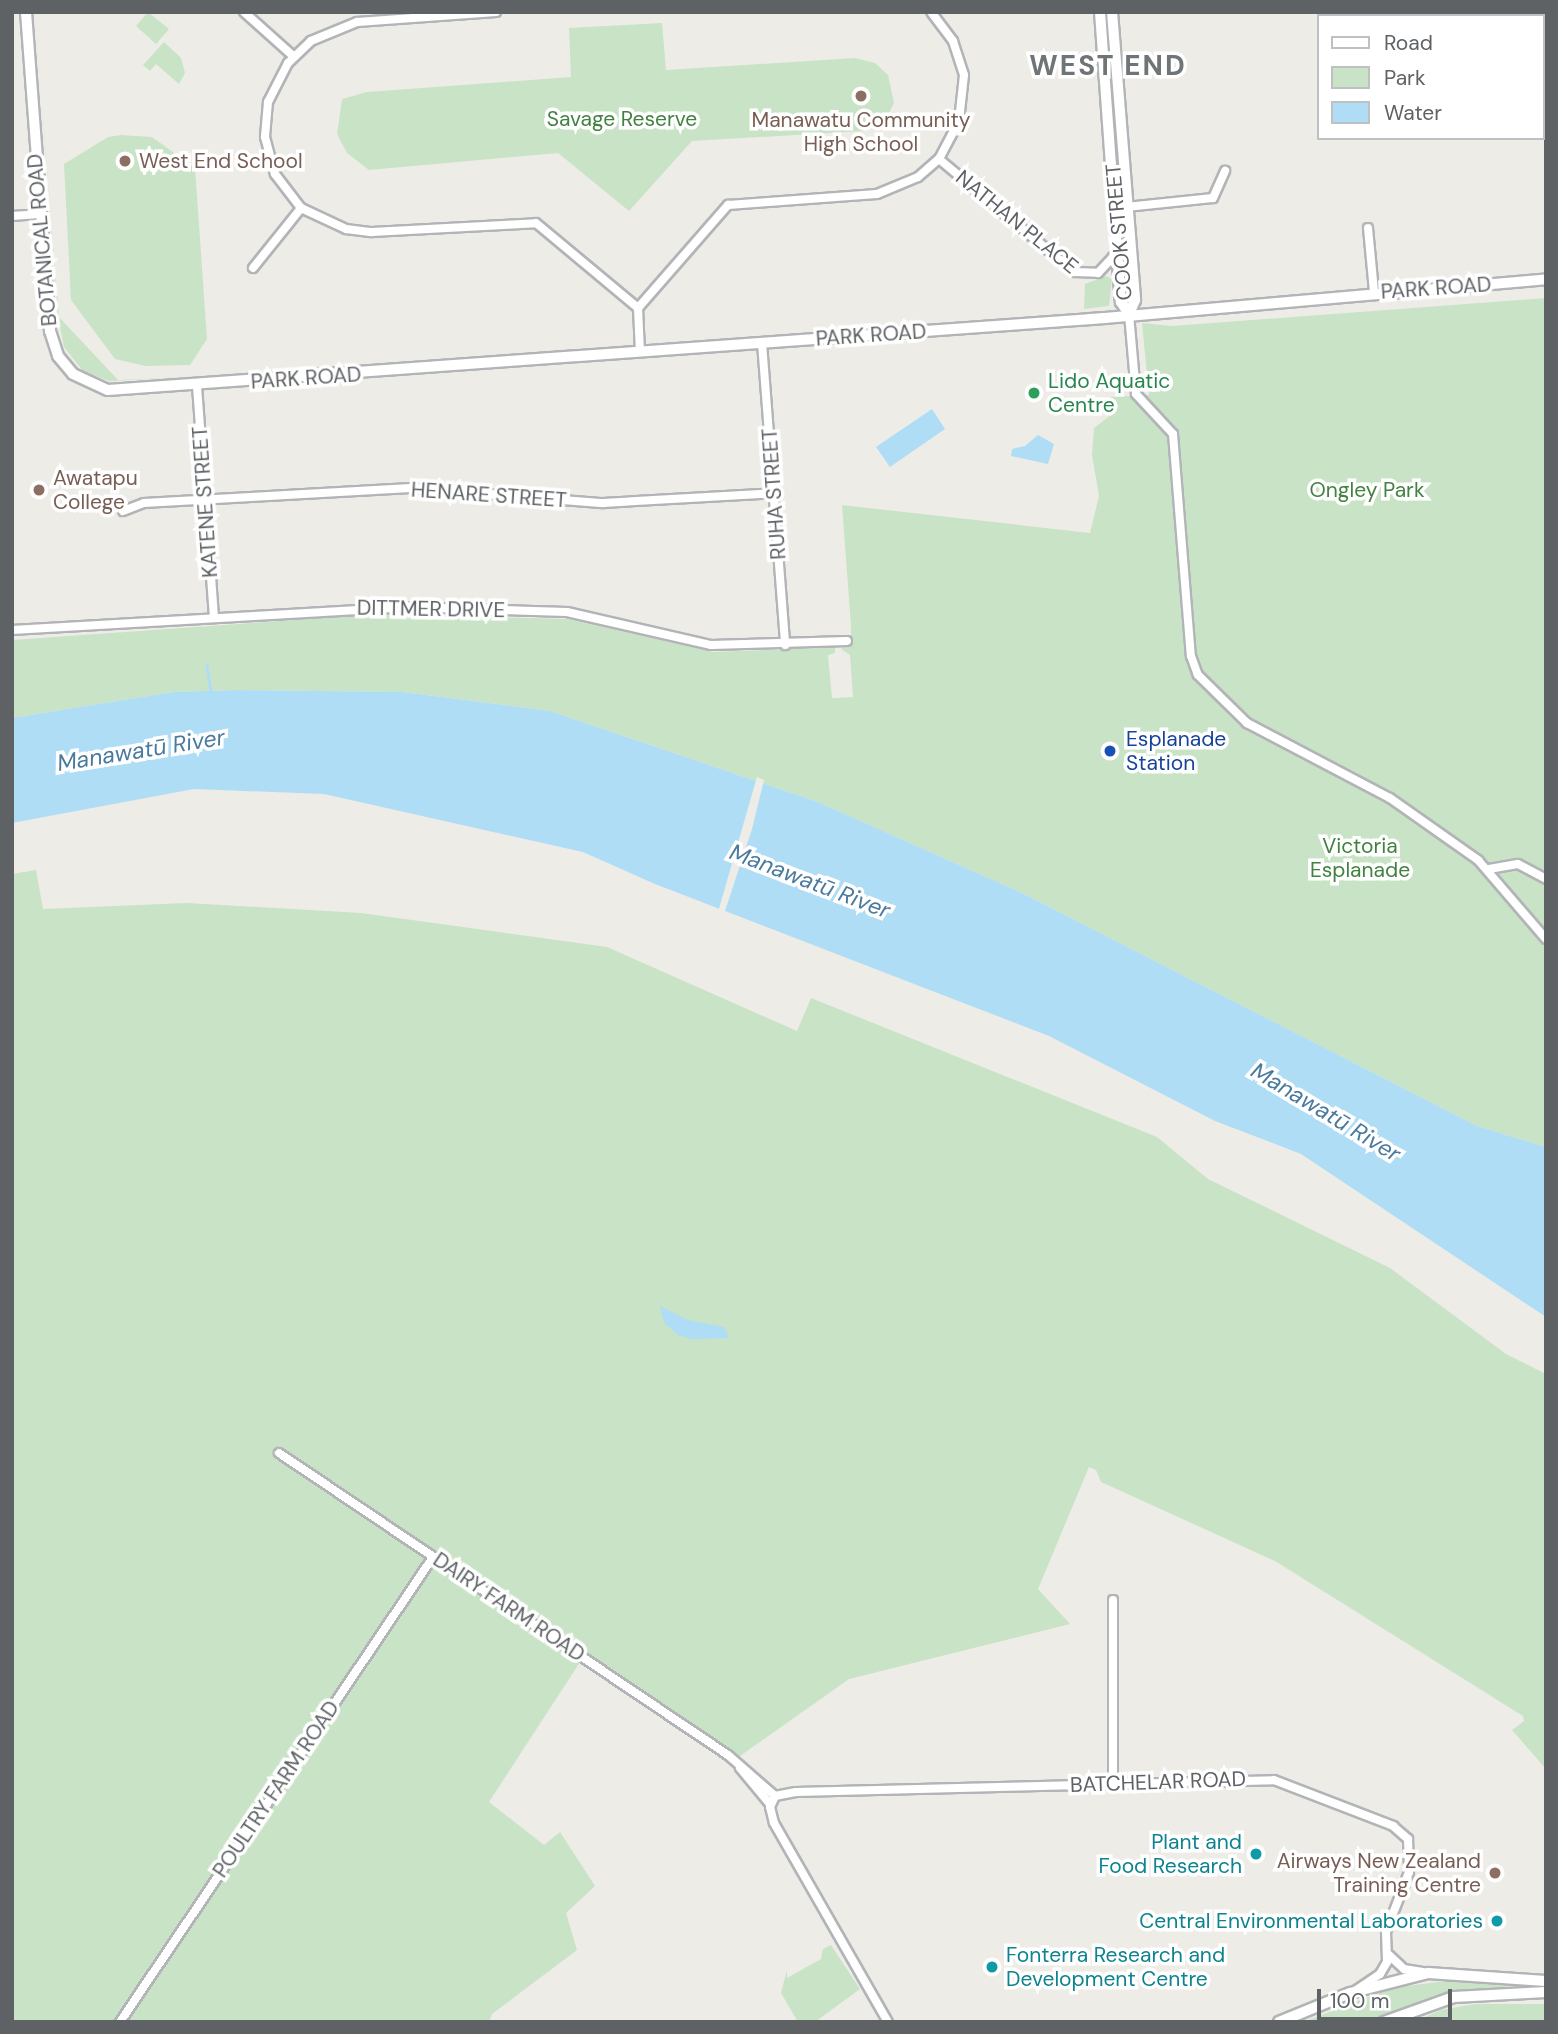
<!DOCTYPE html>
<meta charset="utf-8">
<style>
body{margin:0}
#map{position:relative;width:1558px;height:2034px;overflow:hidden;background:#eeece7;font-family:"DM Sans",sans-serif}
div>[style]{position:absolute}
.green>*{inset:0;background:#c9e3c6}
.water>*{inset:0;background:#afddf6}
.pier>*{inset:0;background:#eeece7}
.stream>*{height:2.5px;margin:-1.25px;padding:0 1.25px;transform-origin:1.25px;border-radius:1.25px;background:#afddf6}
.roads{filter:drop-shadow(2px 0 #b2b4b7) drop-shadow(-2px 0 #b2b4b7) drop-shadow(0 2px #b2b4b7) drop-shadow(0 -2px #b2b4b7)}
.minor>*{height:8px;margin:-4px;padding:0 4px;transform-origin:4px;border-radius:4px;background:#fff}
.tertiary>*{height:10px;margin:-5px;padding:0 5px;transform-origin:5px;border-radius:5px;background:#fff}
.secondary>*{height:10px;margin:-5px;padding:0 5px;transform-origin:5px;border-radius:5px;background:#fff}
.dots>*{width:19px;height:19px;translate:-50% -50%;box-sizing:border-box;border:4px solid #fff;border-radius:50%}
span{translate:-50% -50%;white-space:nowrap;text-align:center;line-height:1.15;-webkit-text-stroke:7px #fff;paint-order:stroke}
.park-label{font-size:21px;color:#428240}
.education-label{font-size:21px;color:#785e54}
.left{translate:0 -50%;text-align:left}
.right{translate:-100% -50%;text-align:right}
.street-label{font-size:21px;color:#5e6265}
.leisure-label{font-size:21px;color:#27864d}
.transit-label{font-size:21px;color:#164399}
.culture-label{font-size:21px;color:#0d838f}
.water-label{font-size:23px;color:#4a7a9e;font-style:italic}
.district-label{font-size:28px;color:#6f7477;font-weight:700;letter-spacing:2px}
.frame{position:absolute;inset:0;border:14px solid #5e6265;pointer-events:none}
.legend{position:absolute;left:1317px;top:14px;width:228px;height:126px;box-sizing:border-box;background:#fff;border:2px solid #bfc0c1;margin:0;padding:9px 12px;list-style:none;font-size:21px;color:#5e6265}
.legend li{display:flex;align-items:center;gap:14px;height:35px}
.legend b{width:35px;border:2px solid #bfc0c1}
.scale{position:absolute;left:1317px;top:1989px;width:135px;height:32px;box-sizing:border-box;border:4px solid #5e6265;border-top:0;padding-left:9px;font-size:21px;line-height:24px;white-space:nowrap;color:#5e6265;-webkit-text-stroke:5px #fff;paint-order:stroke}
</style>
<div id="map">
<div class="green">
<div style="clip-path:polygon(148px 12px,169px 29px,156px 44px,136px 26px)"></div>
<div style="clip-path:polygon(662px 23px,666px 70px,855px 58px,875px 63px,888px 75px,894px 103px,888px 115px,863px 131px,692px 141px,629px 211px,558px 153px,369px 170px,347px 153px,337px 134px,342px 99px,367px 92px,571px 77px,569px 28px)"></div>
<div style="clip-path:polygon(164px 42px,181px 58px,185px 73px,179px 84px,156px 64px,150px 71px,143px 65px)"></div>
<div style="clip-path:polygon(41px 95px,59px 317px,118px 380px,208px 376px,109px 381px,83px 371px,64px 347px,58px 316px)"></div>
<div style="clip-path:polygon(121px 135px,152px 137px,195px 168px,207px 339px,190px 365px,146px 366px,115px 359px,71px 300px,64px 164px,108px 137px)"></div>
<div style="clip-path:polygon(1106px 276px,1112px 279px,1109px 306px,1084px 309px,1085px 284px)"></div>
<div style="clip-path:polygon(1546px 298px,1546px 1147px,1477px 1126px,1022px 893px,818px 802px,550px 711px,403px 692px,237px 690px,173px 692px,12px 718px,12px 640px,378px 614px,567px 619px,714px 652px,835px 647px,835px 653px,828px 655px,832px 698px,853px 697px,850px 655px,841px 649px,851px 641px,851px 626px,842px 505px,1090px 533px,1099px 496px,1092px 455px,1094px 428px,1112px 414px,1110px 397px,1149px 395px,1142px 323px,1172px 326px)"></div>
<div style="clip-path:polygon(36px 870px,43px 909px,187px 903px,361px 913px,607px 947px,797px 1031px,811px 998px,1157px 1137px,1208px 1179px,1390px 1268px,1506px 1354px,1546px 1374px,1546px 1769px,1512px 1730px,1524px 1721px,1523px 1716px,1275px 1561px,1101px 1482px,1096px 1470px,1089px 1467px,1038px 1589px,1070px 1624px,849px 1679px,740px 1756px,586px 1653px,489px 1802px,544px 1845px,560px 1832px,595px 1886px,566px 1913px,577px 1950px,492px 2014px,489px 2022px,12px 2022px,12px 874px)"></div>
<div style="clip-path:polygon(831px 1945px,860px 1989px,815px 2022px,798px 2022px,781px 1993px,787px 1970px,787px 1978px,821px 1959px,823px 1949px)"></div>
<div style="clip-path:polygon(1445px 1981px,1530px 1984px,1442px 1994px,1370px 2022px,1303px 2022px,1392px 1988px)"></div>
<div style="clip-path:polygon(1475px 2004px,1546px 2004px,1546px 2022px,1414px 2022px,1441px 2010px)"></div>
</div>
<div class="water">
<div style="clip-path:polygon(932px 409px,945px 429px,890px 467px,876px 447px)"></div>
<div style="clip-path:polygon(1038px 435px,1054px 444px,1048px 464px,1011px 456px,1012px 449px,1025px 446px)"></div>
<div style="clip-path:polygon(237px 690px,403px 692px,550px 711px,818px 802px,1022px 893px,1477px 1126px,1546px 1147px,1546px 1317px,1301px 1154px,1215px 1121px,1049px 1036px,655px 884px,583px 852px,324px 794px,194px 789px,12px 823px,12px 718px,173px 692px)"></div>
<div style="clip-path:polygon(660px 1306px,688px 1320px,724px 1327px,729px 1338px,691px 1339px,678px 1335px,664px 1323px)"></div>
</div>
<div class="pier">
<div style="clip-path:polygon(757px 777px,764px 780px,752px 829px,724px 914px,718px 912px)"></div>
</div>
<div class="stream">
<div style="left:207px;top:665px;width:27px;rotate:82deg"></div>
</div>
<div class="roads">
<div class="minor">
<div style="left:244px;top:12px;width:66px;rotate:41.9deg"></div>
<div style="left:496px;top:12px;width:139px;rotate:175.9deg"></div>
<div style="left:357px;top:22px;width:50px;rotate:157.6deg"></div>
<div style="left:311px;top:41px;width:32px;rotate:136deg"></div>
<div style="left:288px;top:63px;width:44px;rotate:117.1deg"></div>
<div style="left:268px;top:102px;width:35px;rotate:95deg"></div>
<div style="left:265px;top:137px;width:38px;rotate:75deg"></div>
<div style="left:275px;top:174px;width:43px;rotate:52.6deg"></div>
<div style="left:301px;top:208px;width:50px;rotate:25deg"></div>
<div style="left:346px;top:229px;width:26px;rotate:7deg"></div>
<div style="left:372px;top:232px;width:164px;rotate:-3.1deg"></div>
<div style="left:536px;top:223px;width:133px;rotate:39.8deg"></div>
<div style="left:638px;top:308px;width:44px;rotate:87.4deg"></div>
<div style="left:1400px;top:12px;width:4px;rotate:76deg"></div>
<div style="left:939px;top:159px;width:176px;rotate:39.9deg"></div>
<div style="left:1074px;top:272px;width:24px;rotate:2deg"></div>
<div style="left:1098px;top:273px;width:22px;rotate:-47deg"></div>
<div style="left:1113px;top:257px;width:19px;rotate:-12deg"></div>
<div style="left:1126px;top:207px;width:87px;rotate:-5.9deg"></div>
<div style="left:1213px;top:198px;width:30px;rotate:-66deg"></div>
<div style="left:12px;top:216px;width:27px;rotate:-4deg"></div>
<div style="left:1368px;top:228px;width:64px;rotate:84.6deg"></div>
<div style="left:253px;top:268px;width:77px;rotate:-51.3deg"></div>
<div style="left:638px;top:308px;width:137px;rotate:-48.9deg"></div>
<div style="left:728px;top:205px;width:149px;rotate:-4.2deg"></div>
<div style="left:877px;top:194px;width:44px;rotate:-22.5deg"></div>
<div style="left:918px;top:177px;width:28px;rotate:-41deg"></div>
<div style="left:939px;top:159px;width:43px;rotate:-62.2deg"></div>
<div style="left:959px;top:121px;width:46px;rotate:-83.8deg"></div>
<div style="left:964px;top:75px;width:36px;rotate:-108deg"></div>
<div style="left:953px;top:41px;width:36px;rotate:-127deg"></div>
<div style="left:1129px;top:314px;width:80px;rotate:85deg"></div>
<div style="left:1136px;top:394px;width:54px;rotate:47.2deg"></div>
<div style="left:1173px;top:434px;width:223px;rotate:85.4deg"></div>
<div style="left:1191px;top:656px;width:20px;rotate:70deg"></div>
<div style="left:1198px;top:675px;width:69px;rotate:44.4deg"></div>
<div style="left:1247px;top:723px;width:161px;rotate:27.7deg"></div>
<div style="left:1390px;top:798px;width:108px;rotate:35.2deg"></div>
<div style="left:1478px;top:860px;width:104px;rotate:49.3deg"></div>
<div style="left:762px;top:343px;width:303px;rotate:85.6deg"></div>
<div style="left:197px;top:386px;width:232px;rotate:85.8deg"></div>
<div style="left:123px;top:511px;width:22px;rotate:-21deg"></div>
<div style="left:144px;top:503px;width:267px;rotate:-3.2deg"></div>
<div style="left:411px;top:488px;width:193px;rotate:4.5deg"></div>
<div style="left:603px;top:503px;width:171px;rotate:-3.3deg"></div>
<div style="left:12px;top:630px;width:394px;rotate:-3.3deg"></div>
<div style="left:405px;top:607px;width:162px;rotate:1.8deg"></div>
<div style="left:567px;top:612px;width:148px;rotate:12.9deg"></div>
<div style="left:711px;top:645px;width:136px;rotate:-1.7deg"></div>
<div style="left:1489px;top:869px;width:29px;rotate:-10deg"></div>
<div style="left:1518px;top:864px;width:32px;rotate:28deg"></div>
<div style="left:279px;top:1453px;width:541px;rotate:33.93deg"></div>
<div style="left:728px;top:1755px;width:62px;rotate:41.1deg"></div>
<div style="left:740px;top:1768px;width:47px;rotate:50.2deg"></div>
<div style="left:1113px;top:1783px;width:183px;rotate:-90deg"></div>
<div style="left:775px;top:1796px;width:21px;rotate:-11deg"></div>
<div style="left:796px;top:1792px;width:478px;rotate:-1.4deg"></div>
<div style="left:1274px;top:1780px;width:128px;rotate:21.1deg"></div>
<div style="left:1393px;top:1826px;width:20px;rotate:41deg"></div>
<div style="left:1408px;top:1839px;width:33px;rotate:88deg"></div>
<div style="left:1409px;top:1872px;width:64px;rotate:111deg"></div>
<div style="left:1386px;top:1932px;width:30px;rotate:88deg"></div>
<div style="left:1387px;top:1962px;width:14px;rotate:120deg"></div>
<div style="left:1380px;top:1974px;width:29px;rotate:146deg"></div>
<div style="left:775px;top:1796px;width:12px;rotate:114deg"></div>
<div style="left:770px;top:1807px;width:16px;rotate:76deg"></div>
<div style="left:774px;top:1823px;width:229px;rotate:60.2deg"></div>
<div style="left:1389px;top:1955px;width:21px;rotate:43deg"></div>
<div style="left:1404px;top:1969px;width:19px;rotate:9deg"></div>
<div style="left:120px;top:2022px;width:561px;rotate:-56.05deg"></div>
</div>
<div class="tertiary">
<div style="left:1100px;top:12px;width:291px;rotate:85.9deg"></div>
<div style="left:1121px;top:302px;width:14px;rotate:56deg"></div>
<div style="left:1112px;top:12px;width:289px;rotate:85.4deg"></div>
<div style="left:1135px;top:300px;width:15px;rotate:113deg"></div>
</div>
<div class="secondary">
<div style="left:26px;top:12px;width:320px;rotate:85.7deg"></div>
<div style="left:50px;top:331px;width:26px;rotate:72deg"></div>
<div style="left:58px;top:356px;width:23px;rotate:50deg"></div>
<div style="left:73px;top:374px;width:38px;rotate:25deg"></div>
<div style="left:108px;top:390px;width:999px;rotate:-4.13deg"></div>
<div style="left:1104px;top:318px;width:444px;rotate:-5deg"></div>
<div style="left:1279px;top:2022px;width:77px;rotate:-22.2deg"></div>
<div style="left:1350px;top:1993px;width:81px;rotate:-14.4deg"></div>
<div style="left:1428px;top:1973px;width:118px;rotate:3.9deg"></div>
<div style="left:1384px;top:2022px;width:74px;rotate:-19.7deg"></div>
<div style="left:1454px;top:1997px;width:92px;rotate:-3.1deg"></div>
</div>
</div>
<div class="dots">
<div style="left:861px;top:96px;background:#8d6e63"></div>
<div style="left:125px;top:161px;background:#8d6e63"></div>
<div style="left:1034px;top:393px;background:#2e9e5b"></div>
<div style="left:39px;top:490px;background:#8d6e63"></div>
<div style="left:1110px;top:751px;background:#1a4fb4"></div>
<div style="left:1256px;top:1854px;background:#0f9aa8"></div>
<div style="left:1495px;top:1873px;background:#8d6e63"></div>
<div style="left:1497px;top:1921px;background:#0f9aa8"></div>
<div style="left:992px;top:1967px;background:#0f9aa8"></div>
</div>
<div class="park-label">
<span style="left:622px;top:119px">Savage Reserve</span>
<span style="left:1367px;top:490px">Ongley Park</span>
<span style="left:1360px;top:858px">Victoria<br>Esplanade</span>
</div>
<div class="education-label">
<span style="left:861px;top:132px">Manawatu Community<br>High School</span>
<span class="left" style="left:139px;top:161px">West End School</span>
<span class="left" style="left:53px;top:490px">Awatapu<br>College</span>
<span class="right" style="left:1481px;top:1873px">Airways New Zealand<br>Training Centre</span>
</div>
<div class="street-label">
<span style="left:1017px;top:222px;rotate:39deg">NATHAN PLACE</span>
<span style="left:1119px;top:232px;rotate:-95deg">COOK STREET</span>
<span style="left:42px;top:240px;rotate:-95deg">BOTANICAL ROAD</span>
<span style="left:1436px;top:288px;rotate:-4deg">PARK ROAD</span>
<span style="left:871px;top:335px;rotate:-4deg">PARK ROAD</span>
<span style="left:306px;top:378px;rotate:-4deg">PARK ROAD</span>
<span style="left:774px;top:494px;rotate:-94deg">RUHA STREET</span>
<span style="left:489px;top:495px;rotate:4deg">HENARE STREET</span>
<span style="left:205px;top:502px;rotate:-94deg">KATENE STREET</span>
<span style="left:431px;top:609px;rotate:1deg">DITTMER DRIVE</span>
<span style="left:509px;top:1607px;rotate:34deg">DAIRY FARM ROAD</span>
<span style="left:1158px;top:1782px;rotate:-2deg">BATCHELAR ROAD</span>
<span style="left:276px;top:1789px;rotate:-56deg">POULTRY FARM ROAD</span>
</div>
<div class="leisure-label">
<span class="left" style="left:1048px;top:393px">Lido Aquatic<br>Centre</span>
</div>
<div class="transit-label">
<span class="left" style="left:1126px;top:751px">Esplanade<br>Station</span>
</div>
<div class="culture-label">
<span class="right" style="left:1242px;top:1854px">Plant and<br>Food Research</span>
<span class="right" style="left:1483px;top:1921px">Central Environmental Laboratories</span>
<span class="left" style="left:1006px;top:1967px">Fonterra Research and<br>Development Centre</span>
</div>
<div class="water-label">
<span style="left:141px;top:750px;rotate:-9deg">Manawatū River</span>
<span style="left:810px;top:881px;rotate:21deg">Manawatū River</span>
<span style="left:1326px;top:1112px;rotate:31deg">Manawatū River</span>
</div>
<div class="district-label">
<span style="left:1108px;top:66px">WEST END</span>
</div>
<div class="frame"></div>
<ul class="legend">
<li><b style="height:9px;background:#fff"></b>Road</li>
<li><b style="height:19px;background:#c9e3c6"></b>Park</li>
<li><b style="height:19px;background:#afddf6"></b>Water</li>
</ul>
<div class="scale">100 m</div>
</div>
